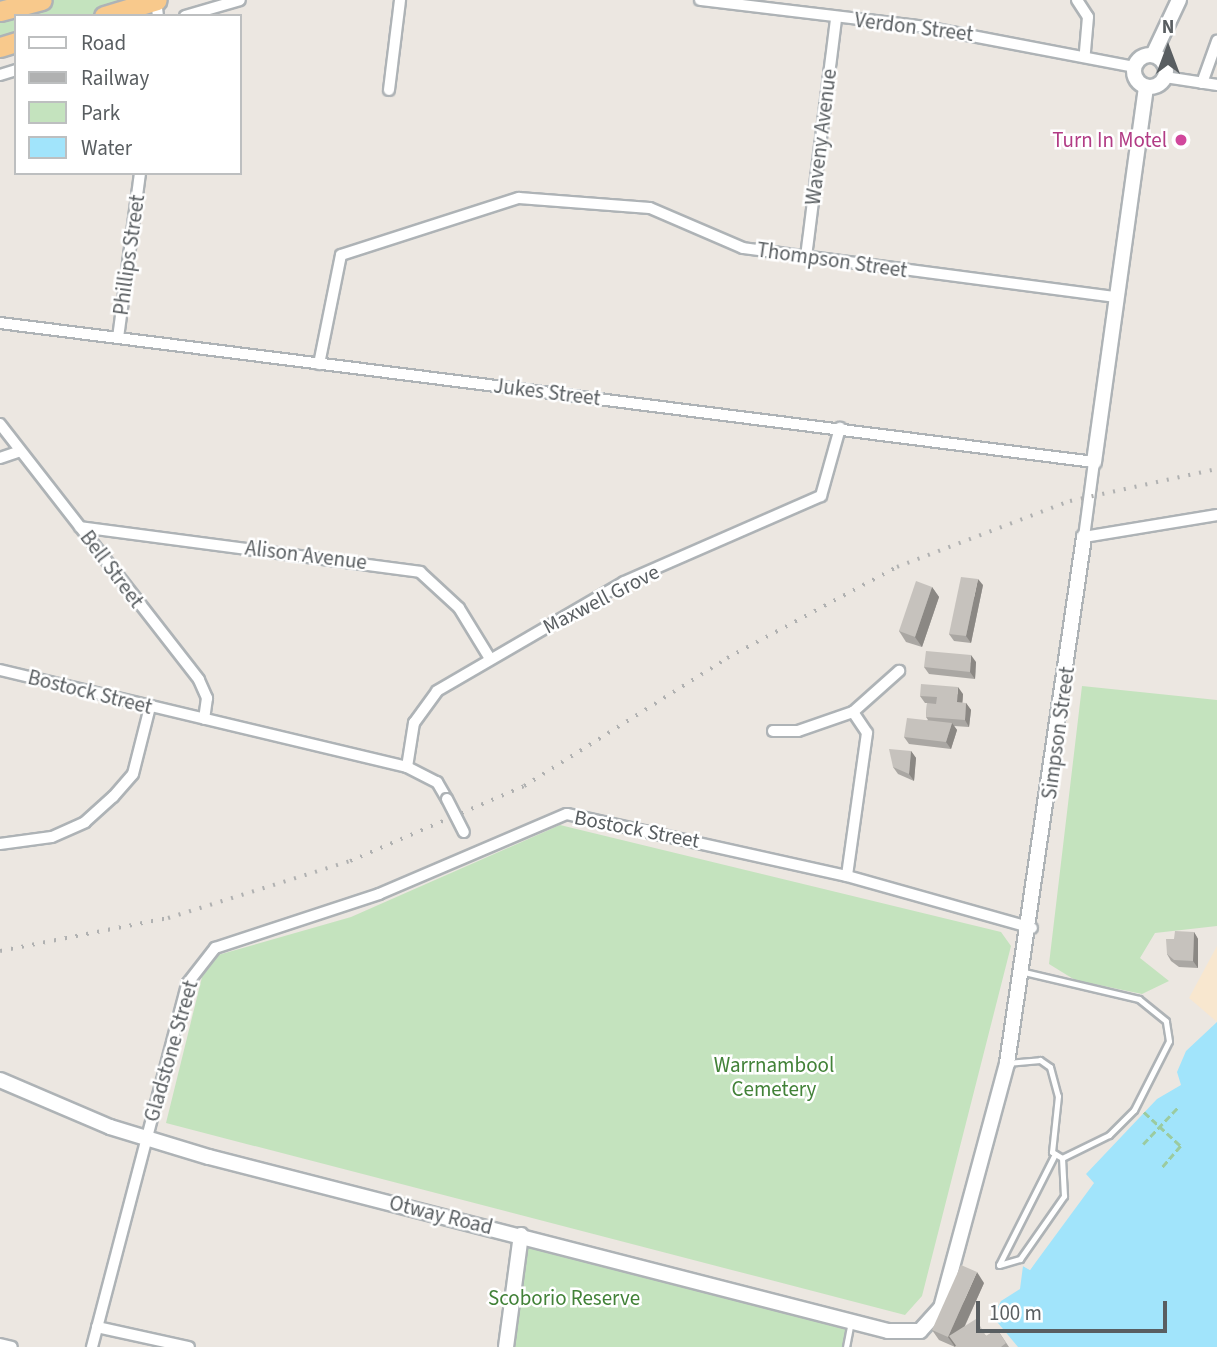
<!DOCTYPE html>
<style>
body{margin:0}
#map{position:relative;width:1217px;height:1347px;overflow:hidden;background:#ece7e1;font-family:"Source Sans 3",sans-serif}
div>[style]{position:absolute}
.green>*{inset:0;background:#c4e3be}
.sand>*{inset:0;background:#f8e7cf}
.water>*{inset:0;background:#a1e4fb}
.pier>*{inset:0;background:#ece7e1}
.path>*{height:2.5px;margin-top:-1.25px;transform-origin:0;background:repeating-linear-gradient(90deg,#9bcba0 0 7px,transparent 0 10.5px)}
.roads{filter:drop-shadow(2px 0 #aeb3b6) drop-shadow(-2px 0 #aeb3b6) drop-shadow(0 2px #aeb3b6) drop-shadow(0 -2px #aeb3b6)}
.lane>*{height:5px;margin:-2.5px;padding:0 2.5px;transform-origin:2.5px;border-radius:2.5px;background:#fff}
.street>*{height:10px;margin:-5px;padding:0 5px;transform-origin:5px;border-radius:5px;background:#fff}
.secondary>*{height:14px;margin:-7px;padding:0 7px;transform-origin:7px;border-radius:7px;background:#fff}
.secondary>.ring{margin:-7px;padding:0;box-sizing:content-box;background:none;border:14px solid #fff;border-radius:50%}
.highway>*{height:19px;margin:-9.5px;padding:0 9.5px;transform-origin:9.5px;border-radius:9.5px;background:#f8c98c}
.rail>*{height:3.5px;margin-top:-1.75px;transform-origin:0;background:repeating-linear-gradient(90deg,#b0b1b1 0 2px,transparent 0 11px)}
.bridges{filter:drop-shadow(2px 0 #aeb3b6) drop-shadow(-2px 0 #aeb3b6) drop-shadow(0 2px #aeb3b6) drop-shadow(0 -2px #aeb3b6)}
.street-bridge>*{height:10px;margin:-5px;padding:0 5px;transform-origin:5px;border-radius:5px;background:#fff}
.wall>*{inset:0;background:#aaa7a3}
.shaded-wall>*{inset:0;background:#8b8884}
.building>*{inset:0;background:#c6c2bd}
.dots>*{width:19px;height:19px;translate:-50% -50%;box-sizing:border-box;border:4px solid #fff;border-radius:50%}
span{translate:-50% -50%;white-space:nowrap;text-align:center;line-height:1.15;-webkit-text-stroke:5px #fff;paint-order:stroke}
.street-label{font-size:21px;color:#595e61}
.hotel-label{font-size:21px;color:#b23c85}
.right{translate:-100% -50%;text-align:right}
.park-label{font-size:21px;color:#428238}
.legend{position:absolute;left:14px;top:14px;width:228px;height:161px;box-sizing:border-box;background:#fff;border:2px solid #bdbfc0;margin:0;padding:9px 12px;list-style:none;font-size:21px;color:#595e61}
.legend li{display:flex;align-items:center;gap:14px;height:35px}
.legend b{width:35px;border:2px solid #bdbfc0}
.north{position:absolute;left:1133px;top:14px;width:70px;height:70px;-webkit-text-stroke:5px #fff;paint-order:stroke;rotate:0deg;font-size:19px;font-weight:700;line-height:28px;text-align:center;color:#595e61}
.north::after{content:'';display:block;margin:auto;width:24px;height:32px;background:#595e61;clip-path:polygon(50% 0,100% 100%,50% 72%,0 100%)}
.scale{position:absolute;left:976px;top:1301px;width:191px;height:32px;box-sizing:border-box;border:4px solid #595e61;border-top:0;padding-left:9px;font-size:21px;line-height:24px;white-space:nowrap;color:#595e61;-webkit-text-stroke:5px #fff;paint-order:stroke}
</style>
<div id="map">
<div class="green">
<div style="clip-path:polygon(44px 0,128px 0,103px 16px,16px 16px,16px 42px,0 47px,0 12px)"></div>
<div style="clip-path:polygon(1082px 686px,1217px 700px,1217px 926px,1155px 933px,1140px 958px,1169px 981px,1142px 994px,1075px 980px,1049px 964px)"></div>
<div style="clip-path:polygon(560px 825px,1001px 932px,1011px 946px,922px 1296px,905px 1315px,166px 1123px,202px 977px,218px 955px,351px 917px)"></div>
<div style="clip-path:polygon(521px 1235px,851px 1322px,849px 1347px,507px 1347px)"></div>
</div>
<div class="sand">
<div style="clip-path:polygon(1217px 946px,1217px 1022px,1189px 998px)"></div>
</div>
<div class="water">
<div style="clip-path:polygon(1217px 1022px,1217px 1347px,1018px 1347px,993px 1317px,1001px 1301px,1020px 1289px,1023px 1266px,1030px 1270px,1094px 1183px,1086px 1174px,1157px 1099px,1181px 1085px,1177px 1072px,1186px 1051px)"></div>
</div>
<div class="pier">
<div style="clip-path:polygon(1076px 1201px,1030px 1270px,1023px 1266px,1029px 1265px)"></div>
</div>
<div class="path">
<div style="left:1144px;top:1112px;width:50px;rotate:42.6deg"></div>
<div style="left:1181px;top:1146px;width:28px;rotate:131deg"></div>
<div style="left:1143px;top:1144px;width:52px;rotate:-46.5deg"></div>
</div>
<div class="roads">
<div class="lane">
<div style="left:1007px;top:1063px;width:33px;rotate:-5deg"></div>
<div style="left:1040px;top:1060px;width:12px;rotate:35deg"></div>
<div style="left:1050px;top:1067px;width:30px;rotate:75deg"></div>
<div style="left:1058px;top:1096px;width:56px;rotate:96.1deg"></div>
<div style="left:1052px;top:1152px;width:12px;rotate:31deg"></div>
<div style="left:1062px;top:1158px;width:52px;rotate:-26.1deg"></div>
<div style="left:1109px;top:1135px;width:35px;rotate:-45deg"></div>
<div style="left:1134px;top:1110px;width:77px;rotate:-63.1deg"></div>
<div style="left:1169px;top:1041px;width:20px;rotate:-99deg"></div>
<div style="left:1166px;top:1021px;width:35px;rotate:-141deg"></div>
<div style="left:1139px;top:999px;width:118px;rotate:-166.8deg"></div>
<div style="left:1055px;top:1154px;width:124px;rotate:116.8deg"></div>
<div style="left:999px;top:1265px;width:22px;rotate:-16deg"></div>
<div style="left:1020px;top:1259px;width:77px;rotate:-55.1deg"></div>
<div style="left:1064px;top:1196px;width:38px;rotate:-93deg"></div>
<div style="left:846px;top:1347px;width:25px;rotate:-79deg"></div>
</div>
<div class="street">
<div style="left:156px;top:0;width:16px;rotate:83deg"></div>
<div style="left:700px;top:0;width:227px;rotate:6.8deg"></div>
<div style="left:925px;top:27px;width:214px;rotate:10.8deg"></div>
<div style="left:1077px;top:0;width:20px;rotate:57deg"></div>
<div style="left:1088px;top:17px;width:38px;rotate:95deg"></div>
<div style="left:185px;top:16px;width:57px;rotate:-16.2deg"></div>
<div style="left:0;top:75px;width:17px;rotate:-17deg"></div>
<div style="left:1165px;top:77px;width:53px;rotate:8.7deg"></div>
<div style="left:1202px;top:83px;width:45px;rotate:-70.3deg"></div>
<div style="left:389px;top:90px;width:91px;rotate:-83deg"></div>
<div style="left:806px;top:257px;width:241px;rotate:-82.8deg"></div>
<div style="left:0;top:323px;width:1103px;rotate:7.24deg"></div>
<div style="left:1094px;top:462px;width:76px;rotate:97.6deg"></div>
<div style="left:1084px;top:537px;width:135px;rotate:-9.4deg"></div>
<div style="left:118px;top:338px;width:166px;rotate:-82.4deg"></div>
<div style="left:319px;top:364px;width:111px;rotate:-78.6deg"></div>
<div style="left:341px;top:255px;width:187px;rotate:-17.8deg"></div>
<div style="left:519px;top:198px;width:131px;rotate:4.4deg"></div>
<div style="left:650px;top:208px;width:101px;rotate:23.3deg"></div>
<div style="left:743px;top:248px;width:377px;rotate:7.5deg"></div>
<div style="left:0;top:424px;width:324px;rotate:52.1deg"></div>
<div style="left:199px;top:680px;width:20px;rotate:66deg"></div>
<div style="left:207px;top:698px;width:21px;rotate:98deg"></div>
<div style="left:0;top:458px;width:21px;rotate:-19deg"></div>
<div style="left:80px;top:527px;width:343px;rotate:7.5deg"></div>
<div style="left:420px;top:572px;width:53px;rotate:42.7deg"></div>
<div style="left:459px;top:608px;width:57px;rotate:58.5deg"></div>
<div style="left:0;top:670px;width:418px;rotate:13.4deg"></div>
<div style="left:407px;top:767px;width:34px;rotate:27deg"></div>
<div style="left:437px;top:782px;width:20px;rotate:60deg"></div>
<div style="left:853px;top:712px;width:62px;rotate:-41.7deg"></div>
<div style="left:773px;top:731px;width:25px"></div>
<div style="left:798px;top:731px;width:58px;rotate:-19.1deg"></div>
<div style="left:853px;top:712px;width:25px;rotate:56deg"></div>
<div style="left:867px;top:733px;width:144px;rotate:98deg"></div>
<div style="left:407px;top:767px;width:45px;rotate:-81deg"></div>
<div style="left:414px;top:723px;width:39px;rotate:-54deg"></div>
<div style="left:437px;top:691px;width:216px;rotate:-30.2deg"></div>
<div style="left:624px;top:582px;width:215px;rotate:-23.6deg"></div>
<div style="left:821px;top:496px;width:71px;rotate:-74.4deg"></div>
<div style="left:0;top:844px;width:52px;rotate:-7.7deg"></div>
<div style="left:52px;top:837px;width:36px;rotate:-24deg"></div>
<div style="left:85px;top:822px;width:38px;rotate:-42deg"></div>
<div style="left:113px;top:797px;width:30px;rotate:-49deg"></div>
<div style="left:133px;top:774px;width:69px;rotate:-75.8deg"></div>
<div style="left:97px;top:1327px;width:94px;rotate:12.3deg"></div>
<div style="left:0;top:1344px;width:12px;rotate:14deg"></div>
<div style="left:92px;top:1347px;width:375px;rotate:-75.3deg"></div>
<div style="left:187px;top:984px;width:46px;rotate:-52.1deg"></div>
<div style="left:215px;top:948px;width:173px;rotate:-18.2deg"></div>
<div style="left:379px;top:894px;width:204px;rotate:-23.1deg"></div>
<div style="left:567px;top:814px;width:287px;rotate:12.5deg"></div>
<div style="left:847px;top:876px;width:192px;rotate:15.7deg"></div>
</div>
<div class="secondary">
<div class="ring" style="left:1134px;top:55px;width:18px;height:18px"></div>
<div style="left:1153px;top:55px;width:61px;rotate:-64.7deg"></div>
<div style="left:1094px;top:462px;width:379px;rotate:-82.1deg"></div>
<div style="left:0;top:1080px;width:120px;rotate:23.1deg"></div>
<div style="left:110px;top:1127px;width:103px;rotate:16.9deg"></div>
<div style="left:209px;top:1157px;width:701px;rotate:14.37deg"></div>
<div style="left:888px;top:1331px;width:32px"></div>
<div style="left:920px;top:1331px;width:31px;rotate:-48deg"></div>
<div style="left:941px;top:1308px;width:254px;rotate:-74.9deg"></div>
<div style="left:1007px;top:1063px;width:532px;rotate:-81.67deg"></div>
<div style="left:506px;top:1347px;width:113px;rotate:-82.4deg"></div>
</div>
<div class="highway">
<div style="left:0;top:11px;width:43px;rotate:-14.7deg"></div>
<div style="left:104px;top:16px;width:55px;rotate:-16.8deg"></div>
<div style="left:0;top:47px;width:17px;rotate:-17deg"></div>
</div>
</div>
<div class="rail">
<div style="left:0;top:951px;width:171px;rotate:-11.1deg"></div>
<div style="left:168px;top:918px;width:191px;rotate:-17.4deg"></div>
<div style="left:350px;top:861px;width:189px;rotate:-23.3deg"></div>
<div style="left:524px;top:786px;width:240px;rotate:-32.2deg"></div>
<div style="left:727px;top:658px;width:193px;rotate:-28.2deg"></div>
<div style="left:897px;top:567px;width:185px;rotate:-20.9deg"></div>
<div style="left:1070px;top:501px;width:150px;rotate:-12.3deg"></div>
</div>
<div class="bridges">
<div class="street-bridge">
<div style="left:447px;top:799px;width:37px;rotate:63deg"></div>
</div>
</div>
<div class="wall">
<div style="clip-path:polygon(983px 585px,971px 643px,954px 641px,949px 634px)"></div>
<div style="clip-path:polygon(932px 587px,939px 597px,922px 647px,906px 642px,899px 631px)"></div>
<div style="clip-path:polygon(976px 662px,975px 679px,929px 674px,924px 667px)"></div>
<div style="clip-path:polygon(963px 694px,962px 703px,966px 703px,971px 710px,969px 727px,954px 726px,957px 730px,951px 749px,909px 744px,904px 737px,928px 720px,926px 717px,927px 703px,925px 703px,920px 696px)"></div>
<div style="clip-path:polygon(911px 751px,916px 758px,914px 781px,898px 774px,893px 767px)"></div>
<div style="clip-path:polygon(1194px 932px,1198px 939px,1198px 968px,1179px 967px,1171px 961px,1167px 954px,1174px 939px)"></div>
<div style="clip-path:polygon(984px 1283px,965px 1326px,987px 1336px,997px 1329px,1009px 1347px,957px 1347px,956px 1346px,955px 1347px,939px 1340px,932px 1330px)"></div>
</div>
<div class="shaded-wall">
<div style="clip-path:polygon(978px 579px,983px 585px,971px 643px,966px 636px)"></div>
<div style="clip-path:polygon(932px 587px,939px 597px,922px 647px,915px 637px)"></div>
<div style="clip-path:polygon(971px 655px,976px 662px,975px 679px,970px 672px)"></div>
<div style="clip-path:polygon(958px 687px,963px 694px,962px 709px,957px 702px)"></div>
<div style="clip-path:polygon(966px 703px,971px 710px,969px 727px,965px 720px)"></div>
<div style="clip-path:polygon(952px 723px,957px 730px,951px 749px,946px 742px)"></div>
<div style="clip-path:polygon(911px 751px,916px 758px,914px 781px,909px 774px)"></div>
<div style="clip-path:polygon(1194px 932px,1198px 939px,1198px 968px,1193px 961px)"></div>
<div style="clip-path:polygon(977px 1272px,984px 1283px,955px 1347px,948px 1337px)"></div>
</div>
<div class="building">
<div style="clip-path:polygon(961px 577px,978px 579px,966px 636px,949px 634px)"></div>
<div style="clip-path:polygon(916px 581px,932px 587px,915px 637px,899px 631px)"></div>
<div style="clip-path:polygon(926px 651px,971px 655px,970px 672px,924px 667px)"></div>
<div style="clip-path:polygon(921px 684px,958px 687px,957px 702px,966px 703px,965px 720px,926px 717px,927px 703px,936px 704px,937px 697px,920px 696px)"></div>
<div style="clip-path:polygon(907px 718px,952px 723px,946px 742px,904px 737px)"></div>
<div style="clip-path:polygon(889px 749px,911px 751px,909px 774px,893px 767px)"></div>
<div style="clip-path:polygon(1175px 931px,1194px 932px,1193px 961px,1174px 960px,1167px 954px,1166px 939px,1174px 939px)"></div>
<div style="clip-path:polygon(961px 1265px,977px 1272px,948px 1337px,932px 1330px)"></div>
<div style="clip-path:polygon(976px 1319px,986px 1336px,997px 1329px,1006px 1343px,1001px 1347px,957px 1347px,949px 1336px)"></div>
</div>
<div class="dots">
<div style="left:1181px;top:140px;background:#d1479c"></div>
</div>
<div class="street-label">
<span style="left:914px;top:27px;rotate:7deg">Verdon Street</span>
<span style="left:821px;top:137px;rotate:-83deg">Waveny Avenue</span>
<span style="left:129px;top:255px;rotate:-82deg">Phillips Street</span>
<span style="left:832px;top:260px;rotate:8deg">Thompson Street</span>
<span style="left:547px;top:392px;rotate:7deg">Jukes Street</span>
<span style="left:306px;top:555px;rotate:7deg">Alison Avenue</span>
<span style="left:112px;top:569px;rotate:53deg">Bell Street</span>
<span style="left:601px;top:599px;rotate:-27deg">Maxwell Grove</span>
<span style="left:90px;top:692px;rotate:14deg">Bostock Street</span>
<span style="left:1058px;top:733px;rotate:-82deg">Simpson Street</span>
<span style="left:637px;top:829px;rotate:11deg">Bostock Street</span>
<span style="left:171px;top:1051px;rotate:-74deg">Gladstone Street</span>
<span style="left:441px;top:1215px;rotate:14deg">Otway Road</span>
</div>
<div class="hotel-label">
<span class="right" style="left:1167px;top:140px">Turn In Motel</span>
</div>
<div class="park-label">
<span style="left:774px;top:1077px">Warrnambool<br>Cemetery</span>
<span style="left:564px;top:1298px">Scoborio Reserve</span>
</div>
<ul class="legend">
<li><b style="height:9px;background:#fff"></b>Road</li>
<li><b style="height:9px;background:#b0b1b1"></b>Railway</li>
<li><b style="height:19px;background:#c4e3be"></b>Park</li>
<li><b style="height:19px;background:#a1e4fb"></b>Water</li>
</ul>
<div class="north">N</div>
<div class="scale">100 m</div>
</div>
